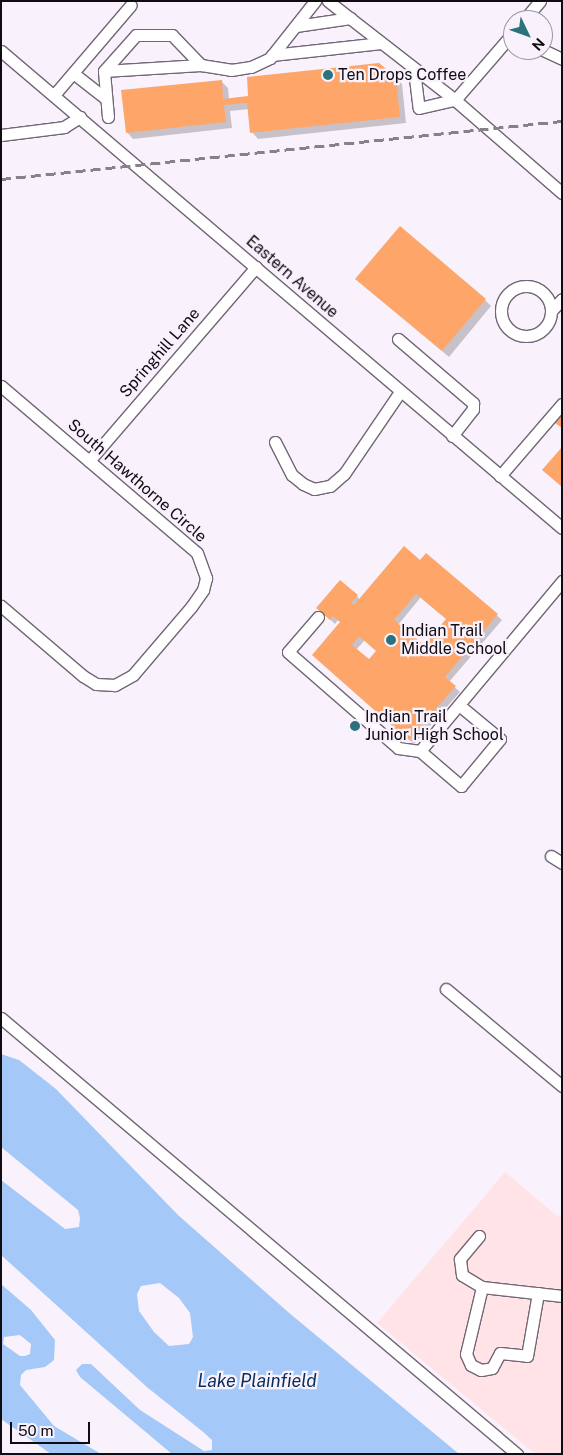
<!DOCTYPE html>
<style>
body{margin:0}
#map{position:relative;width:563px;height:1455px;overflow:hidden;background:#f9f2fd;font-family:"Public Sans",sans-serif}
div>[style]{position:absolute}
.commercial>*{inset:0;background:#ffe3e6}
.water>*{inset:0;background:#a4c8f7}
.shadow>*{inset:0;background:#0003}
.building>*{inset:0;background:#fea669}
.roads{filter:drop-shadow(1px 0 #716676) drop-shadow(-1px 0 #716676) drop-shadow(0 1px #716676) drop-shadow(0 -1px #716676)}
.minor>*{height:11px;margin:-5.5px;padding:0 5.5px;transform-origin:5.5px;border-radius:5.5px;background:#fff}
.minor>.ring{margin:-5.5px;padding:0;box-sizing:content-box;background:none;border:11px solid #fff;border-radius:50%}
.rail>*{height:3px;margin-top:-1.5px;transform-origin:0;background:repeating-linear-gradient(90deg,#87818a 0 10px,transparent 0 15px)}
.dots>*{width:14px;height:14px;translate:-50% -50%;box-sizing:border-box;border:2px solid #f9f2fd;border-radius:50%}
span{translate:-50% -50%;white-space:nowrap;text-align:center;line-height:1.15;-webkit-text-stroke:4.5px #f9f2fd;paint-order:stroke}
.poi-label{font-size:16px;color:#100c12}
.left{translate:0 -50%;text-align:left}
.street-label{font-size:16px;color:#100c12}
.water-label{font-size:18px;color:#052e5e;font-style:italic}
.frame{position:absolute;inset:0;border:2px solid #100c12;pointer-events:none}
.north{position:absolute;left:503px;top:10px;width:50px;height:50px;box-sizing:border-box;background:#f9f2fd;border:1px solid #9c969f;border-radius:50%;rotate:132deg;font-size:14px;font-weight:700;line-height:20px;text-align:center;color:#100c12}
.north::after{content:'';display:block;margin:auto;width:18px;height:22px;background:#2a727c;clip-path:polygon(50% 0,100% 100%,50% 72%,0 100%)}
.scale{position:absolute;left:10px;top:1422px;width:80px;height:22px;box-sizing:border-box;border:2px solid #100c12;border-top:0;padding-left:6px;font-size:15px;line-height:18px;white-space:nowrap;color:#100c12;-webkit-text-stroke:4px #f9f2fd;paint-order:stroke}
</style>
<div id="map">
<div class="commercial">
<div style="clip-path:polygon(505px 1172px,556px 1215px,562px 1216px,562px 1454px,535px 1454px,377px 1323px)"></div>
</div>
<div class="water">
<div style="clip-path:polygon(evenodd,1px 1054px,19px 1060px,56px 1089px,178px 1215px,288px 1312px,459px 1454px,172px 1454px,80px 1377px,76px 1370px,82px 1364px,91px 1364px,140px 1410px,204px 1451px,212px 1450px,212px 1440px,202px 1431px,148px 1388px,1px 1255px,1px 1180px,65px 1229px,79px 1227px,80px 1218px,78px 1210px,1px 1147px,1px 1054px,160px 1283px,179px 1298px,190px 1313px,193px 1337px,189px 1344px,169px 1346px,154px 1332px,139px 1311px,137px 1294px,141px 1286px,160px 1283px)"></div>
<div style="clip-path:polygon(evenodd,1px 1284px,31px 1310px,55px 1340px,54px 1360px,45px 1367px,26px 1370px,21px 1375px,20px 1385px,54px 1426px,101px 1454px,51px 1454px,1px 1419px,1px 1284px,20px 1335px,31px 1344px,30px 1354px,25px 1356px,20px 1356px,3px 1344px,4px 1337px,20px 1335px)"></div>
</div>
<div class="shadow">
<div style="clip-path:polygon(395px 78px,402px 84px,406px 123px,258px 139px,252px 132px,249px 109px,230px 111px,232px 128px,133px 139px,127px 132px,221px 81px,228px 88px,229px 99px)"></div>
<div style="clip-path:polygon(364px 285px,485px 300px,491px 306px,449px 357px)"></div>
<div style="clip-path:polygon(evenodd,426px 555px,502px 620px,449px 682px,460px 692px,414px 744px,318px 659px,341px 623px,338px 620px,335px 624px,323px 613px,357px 596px,360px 600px,420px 562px,426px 555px,421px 597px,447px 619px,424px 647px,398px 625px,421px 597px,426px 555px,365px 640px,377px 651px,369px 661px,356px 650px,365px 640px)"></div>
</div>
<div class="building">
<div style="clip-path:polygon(379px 63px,396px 77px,400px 117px,250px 133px,247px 103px,224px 105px,226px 122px,126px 133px,121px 90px,222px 80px,223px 99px,248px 96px,247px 77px)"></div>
<div style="clip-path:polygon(400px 226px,486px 299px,442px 351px,355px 279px)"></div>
<div style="clip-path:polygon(562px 415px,562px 428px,555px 423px)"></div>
<div style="clip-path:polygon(562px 447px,562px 487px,542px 470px)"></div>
<div style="clip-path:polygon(evenodd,404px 546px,420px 560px,426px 553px,498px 614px,445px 677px,456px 686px,408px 740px,312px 655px,340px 622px,333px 616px,330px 620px,316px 608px,340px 580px,358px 595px,351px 603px,354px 605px,404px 546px,416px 594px,446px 619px,424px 645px,394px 620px,416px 594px,404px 546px,359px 636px,376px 651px,369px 659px,352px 645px,359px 636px)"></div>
</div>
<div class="roads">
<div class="minor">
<div style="left:328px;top:1px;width:161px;rotate:37.9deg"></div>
<div style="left:455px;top:100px;width:142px;rotate:41deg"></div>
<div style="left:524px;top:20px;width:25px;rotate:-50deg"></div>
<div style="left:296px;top:26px;width:55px;rotate:-8.4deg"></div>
<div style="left:543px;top:50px;width:21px;rotate:25deg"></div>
<div style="left:1px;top:51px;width:736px;rotate:40.37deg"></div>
<div style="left:272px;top:55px;width:110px;rotate:-6.3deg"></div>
<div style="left:414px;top:70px;width:38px;rotate:83deg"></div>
<div style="left:419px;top:108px;width:37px;rotate:-13deg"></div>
<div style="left:104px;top:71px;width:48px;rotate:-48.4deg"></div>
<div style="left:136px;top:35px;width:36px"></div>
<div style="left:172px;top:35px;width:42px;rotate:46deg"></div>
<div style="left:73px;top:73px;width:41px;rotate:38deg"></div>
<div style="left:54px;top:95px;width:118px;rotate:-49.5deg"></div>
<div style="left:455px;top:100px;width:89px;rotate:-49.1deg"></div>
<div style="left:108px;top:117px;width:46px;rotate:-95deg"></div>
<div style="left:104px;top:71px;width:97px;rotate:-3.5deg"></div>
<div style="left:201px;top:65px;width:30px;rotate:9deg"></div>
<div style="left:231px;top:70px;width:20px;rotate:-9deg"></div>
<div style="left:251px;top:67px;width:21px;rotate:-25deg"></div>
<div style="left:270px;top:58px;width:73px;rotate:-51.7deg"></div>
<div style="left:1px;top:135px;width:64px;rotate:-7.2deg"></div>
<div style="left:64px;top:127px;width:19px;rotate:-32deg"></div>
<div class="ring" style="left:501px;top:286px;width:39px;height:39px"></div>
<div style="left:551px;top:311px;width:16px;rotate:-47deg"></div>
<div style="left:398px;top:339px;width:99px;rotate:40.5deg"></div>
<div style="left:473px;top:403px;width:6px;rotate:90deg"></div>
<div style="left:473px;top:409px;width:34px;rotate:128deg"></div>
<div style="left:1px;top:386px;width:257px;rotate:40.4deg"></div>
<div style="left:197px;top:553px;width:27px;rotate:70deg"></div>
<div style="left:206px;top:578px;width:12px;rotate:104deg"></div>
<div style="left:203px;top:590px;width:21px;rotate:125deg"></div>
<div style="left:191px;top:607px;width:89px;rotate:130.5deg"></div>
<div style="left:133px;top:675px;width:21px;rotate:151deg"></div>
<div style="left:115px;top:685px;width:19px;rotate:-177deg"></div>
<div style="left:96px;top:684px;width:15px;rotate:-148deg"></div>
<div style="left:83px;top:676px;width:108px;rotate:-139.5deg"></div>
<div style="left:275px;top:442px;width:37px;rotate:63deg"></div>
<div style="left:292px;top:475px;width:14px;rotate:39deg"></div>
<div style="left:303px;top:484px;width:12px;rotate:24deg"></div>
<div style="left:314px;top:489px;width:16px;rotate:-11deg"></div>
<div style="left:330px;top:486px;width:18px;rotate:-41deg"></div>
<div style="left:344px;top:474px;width:99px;rotate:-55.7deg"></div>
<div style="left:89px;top:461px;width:256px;rotate:-49.3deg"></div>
<div style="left:500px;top:476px;width:95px;rotate:-49.3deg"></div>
<div style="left:318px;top:617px;width:46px;rotate:130.6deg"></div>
<div style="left:288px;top:652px;width:146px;rotate:41.1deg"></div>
<div style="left:398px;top:748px;width:22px;rotate:8deg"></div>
<div style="left:420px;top:751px;width:222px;rotate:-50.1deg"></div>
<div style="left:420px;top:751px;width:54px;rotate:40.5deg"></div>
<div style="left:461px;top:786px;width:61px;rotate:-50.3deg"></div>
<div style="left:500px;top:739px;width:53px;rotate:-140.3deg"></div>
<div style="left:551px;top:856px;width:13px;rotate:32deg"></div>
<div style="left:446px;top:989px;width:151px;rotate:39.9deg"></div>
<div style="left:1px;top:1018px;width:676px;rotate:40.2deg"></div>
<div style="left:479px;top:1236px;width:30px;rotate:130deg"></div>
<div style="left:460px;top:1259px;width:16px;rotate:83deg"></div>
<div style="left:462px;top:1275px;width:23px;rotate:31deg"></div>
<div style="left:482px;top:1287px;width:81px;rotate:6.4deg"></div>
<div style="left:482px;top:1287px;width:69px;rotate:103.4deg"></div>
<div style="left:466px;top:1354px;width:12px;rotate:66deg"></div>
<div style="left:471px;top:1365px;width:11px;rotate:27deg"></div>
<div style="left:481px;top:1370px;width:11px;rotate:-10deg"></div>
<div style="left:492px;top:1368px;width:17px;rotate:-62deg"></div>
<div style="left:500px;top:1353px;width:27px;rotate:6deg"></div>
<div style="left:527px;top:1356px;width:64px;rotate:-80.1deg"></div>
</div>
</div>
<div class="rail">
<div style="left:1px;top:179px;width:564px;rotate:-5.9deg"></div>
</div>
<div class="dots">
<div style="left:328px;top:75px;background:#2a727c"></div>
<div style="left:391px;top:640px;background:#2a727c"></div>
<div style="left:355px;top:726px;background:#2a727c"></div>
</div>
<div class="poi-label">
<span class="left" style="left:338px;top:75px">Ten Drops Coffee</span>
<span class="left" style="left:401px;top:640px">Indian Trail<br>Middle School</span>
<span class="left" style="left:365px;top:726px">Indian Trail<br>Junior High School</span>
</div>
<div class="street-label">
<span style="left:292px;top:277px;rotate:41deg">Eastern Avenue</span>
<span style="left:160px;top:353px;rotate:-49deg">Springhill Lane</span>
<span style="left:137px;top:481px;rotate:41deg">South Hawthorne Circle</span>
</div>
<div class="water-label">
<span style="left:257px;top:1381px">Lake Plainfield</span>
</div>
<div class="frame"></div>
<div class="north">N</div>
<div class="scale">50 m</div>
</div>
